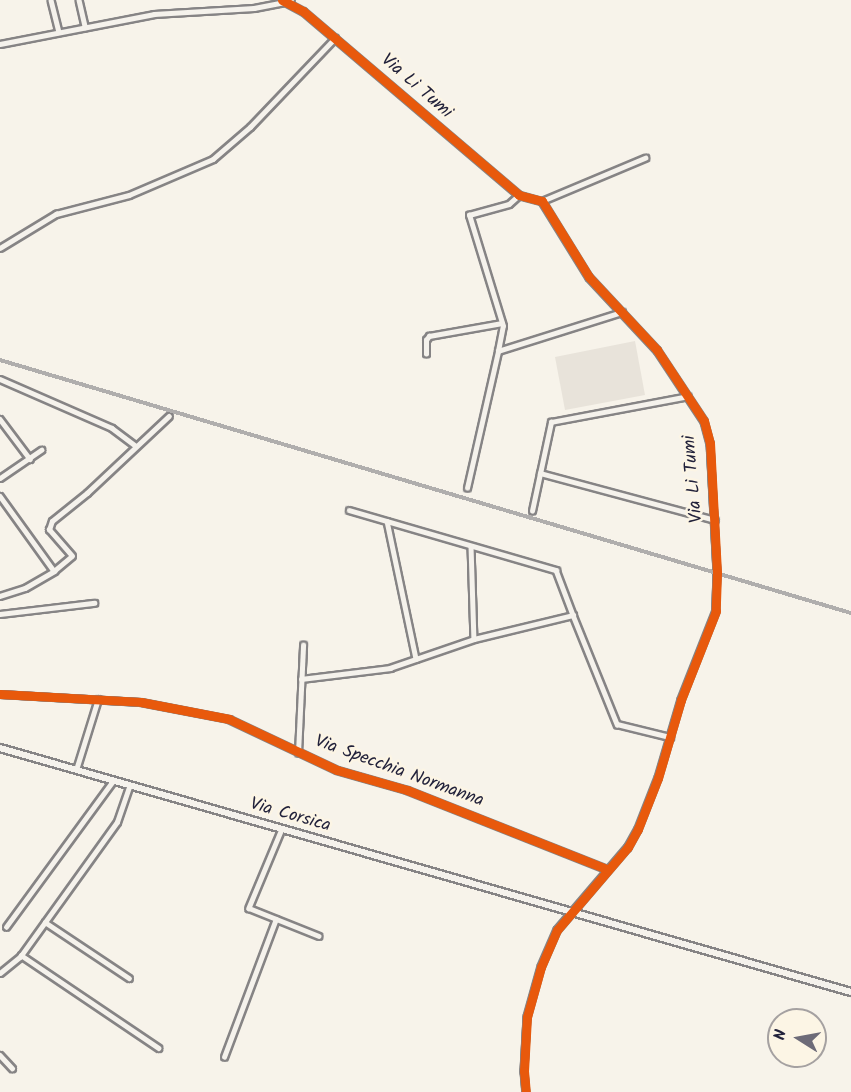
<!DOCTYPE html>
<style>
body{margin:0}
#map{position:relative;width:851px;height:1092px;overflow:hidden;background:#f7f3ea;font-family:Kalam,sans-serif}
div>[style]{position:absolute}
.green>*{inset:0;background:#e8e3da}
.roads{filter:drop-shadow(2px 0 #868485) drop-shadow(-2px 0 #868485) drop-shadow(0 2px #868485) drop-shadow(0 -2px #868485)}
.street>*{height:4.5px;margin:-2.25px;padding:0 2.25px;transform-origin:2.25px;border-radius:2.25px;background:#f5f2ec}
.secondary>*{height:6px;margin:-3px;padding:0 3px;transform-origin:3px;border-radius:3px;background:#f5f2ec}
.rail>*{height:4px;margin-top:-2px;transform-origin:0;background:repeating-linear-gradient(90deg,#fcf5e5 0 4.5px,#b0aead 0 9px);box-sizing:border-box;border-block:2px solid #b0aead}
.cycleway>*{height:9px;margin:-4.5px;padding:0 4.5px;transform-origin:4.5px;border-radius:4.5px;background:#e8590c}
span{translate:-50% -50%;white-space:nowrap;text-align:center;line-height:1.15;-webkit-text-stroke:5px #fcf5e5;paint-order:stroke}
.street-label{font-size:18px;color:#22223b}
.north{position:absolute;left:767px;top:1008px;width:60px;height:60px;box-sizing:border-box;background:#fcf5e5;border:2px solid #a5a1a1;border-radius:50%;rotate:281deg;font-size:16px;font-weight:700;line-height:24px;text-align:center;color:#22223b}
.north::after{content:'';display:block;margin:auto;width:21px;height:27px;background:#6d6b78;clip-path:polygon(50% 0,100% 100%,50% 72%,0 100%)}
</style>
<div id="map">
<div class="green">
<div style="clip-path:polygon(635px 341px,645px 395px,565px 410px,555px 357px)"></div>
</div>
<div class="roads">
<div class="street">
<div style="left:51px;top:0;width:33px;rotate:76deg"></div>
<div style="left:79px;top:0;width:28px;rotate:77deg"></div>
<div style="left:282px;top:0;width:24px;rotate:28deg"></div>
<div style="left:303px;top:11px;width:284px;rotate:40.4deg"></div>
<div style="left:519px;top:195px;width:24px;rotate:15deg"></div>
<div style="left:542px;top:201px;width:89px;rotate:58.3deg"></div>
<div style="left:589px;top:277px;width:100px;rotate:47deg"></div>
<div style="left:657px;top:350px;width:85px;rotate:56.5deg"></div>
<div style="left:704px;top:421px;width:23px;rotate:75deg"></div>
<div style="left:710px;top:443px;width:130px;rotate:86.9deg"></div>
<div style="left:717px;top:573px;width:38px;rotate:92deg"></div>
<div style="left:716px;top:611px;width:96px;rotate:111.5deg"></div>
<div style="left:681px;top:700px;width:81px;rotate:106.4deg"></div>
<div style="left:658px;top:778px;width:55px;rotate:111.4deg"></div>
<div style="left:638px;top:829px;width:21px;rotate:119deg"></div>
<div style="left:628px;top:847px;width:109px;rotate:130.5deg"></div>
<div style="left:557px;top:930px;width:40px;rotate:113.4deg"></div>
<div style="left:541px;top:967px;width:52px;rotate:105.6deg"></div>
<div style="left:527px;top:1017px;width:54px;rotate:93.2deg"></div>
<div style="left:524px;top:1071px;width:21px;rotate:85deg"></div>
<div style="left:0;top:44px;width:157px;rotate:-11deg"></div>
<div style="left:154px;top:14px;width:100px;rotate:-3.4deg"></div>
<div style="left:254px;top:8px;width:31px;rotate:-11deg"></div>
<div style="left:542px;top:201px;width:112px;rotate:-22.7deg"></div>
<div style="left:0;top:248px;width:66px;rotate:-31.3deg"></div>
<div style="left:56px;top:214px;width:75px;rotate:-14.6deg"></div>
<div style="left:129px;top:195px;width:91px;rotate:-23.2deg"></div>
<div style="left:213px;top:159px;width:49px;rotate:-40.9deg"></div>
<div style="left:250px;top:127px;width:123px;rotate:-46.3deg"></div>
<div style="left:498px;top:351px;width:25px;rotate:-79deg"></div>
<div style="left:503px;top:326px;width:116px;rotate:-107deg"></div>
<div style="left:469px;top:215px;width:41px;rotate:-15.4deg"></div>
<div style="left:509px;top:204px;width:13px;rotate:-42deg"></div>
<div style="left:426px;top:354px;width:14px;rotate:-90deg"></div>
<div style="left:426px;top:340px;width:5px;rotate:-53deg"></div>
<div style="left:429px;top:336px;width:74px;rotate:-10.1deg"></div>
<div style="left:0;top:379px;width:122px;rotate:23.6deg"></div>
<div style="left:112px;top:428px;width:30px;rotate:37deg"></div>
<div style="left:0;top:419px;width:50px;rotate:53.1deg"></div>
<div style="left:540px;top:473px;width:181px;rotate:15deg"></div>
<div style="left:0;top:478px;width:50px;rotate:-34.3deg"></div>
<div style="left:467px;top:488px;width:140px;rotate:-77.2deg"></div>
<div style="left:498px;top:351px;width:130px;rotate:-17.5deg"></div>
<div style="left:0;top:496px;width:92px;rotate:54.2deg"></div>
<div style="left:349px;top:510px;width:216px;rotate:16.2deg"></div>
<div style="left:556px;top:570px;width:48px;rotate:69.3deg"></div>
<div style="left:532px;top:511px;width:91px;rotate:-77.9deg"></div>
<div style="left:551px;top:422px;width:139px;rotate:-10.7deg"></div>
<div style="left:387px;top:521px;width:141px;rotate:78.1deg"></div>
<div style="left:471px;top:546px;width:93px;rotate:88.2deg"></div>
<div style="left:0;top:596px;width:26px;rotate:-18deg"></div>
<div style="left:25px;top:588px;width:34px;rotate:-30deg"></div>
<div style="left:54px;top:571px;width:23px;rotate:-40deg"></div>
<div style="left:72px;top:556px;width:35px;rotate:-131deg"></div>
<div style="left:49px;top:530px;width:9px;rotate:-72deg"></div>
<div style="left:52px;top:521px;width:45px;rotate:-38.7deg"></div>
<div style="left:87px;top:493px;width:112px;rotate:-43.2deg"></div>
<div style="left:0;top:614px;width:95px;rotate:-6.7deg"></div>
<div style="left:301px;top:679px;width:90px;rotate:-7deg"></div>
<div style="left:390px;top:668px;width:89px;rotate:-19deg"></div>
<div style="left:474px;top:639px;width:102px;rotate:-13.6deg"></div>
<div style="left:573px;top:615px;width:118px;rotate:68deg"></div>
<div style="left:617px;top:724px;width:55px;rotate:13.8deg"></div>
<div style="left:0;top:694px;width:141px;rotate:3.2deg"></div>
<div style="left:141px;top:702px;width:90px;rotate:10.9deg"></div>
<div style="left:229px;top:719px;width:119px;rotate:25.3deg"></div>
<div style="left:337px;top:770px;width:73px;rotate:15.9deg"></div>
<div style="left:407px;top:790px;width:215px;rotate:21.6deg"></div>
<div style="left:298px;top:753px;width:108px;rotate:-87.3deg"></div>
<div style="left:76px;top:770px;width:74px;rotate:-72.8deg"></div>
<div style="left:282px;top:829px;width:86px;rotate:112.7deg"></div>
<div style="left:249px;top:908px;width:75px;rotate:21.8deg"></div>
<div style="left:45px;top:922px;width:101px;rotate:33.7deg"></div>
<div style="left:6px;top:927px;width:181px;rotate:-53.8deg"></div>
<div style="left:21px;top:955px;width:166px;rotate:34deg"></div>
<div style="left:0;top:973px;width:26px;rotate:-39deg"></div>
<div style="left:20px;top:957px;width:166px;rotate:-54.3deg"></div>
<div style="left:117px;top:822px;width:39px;rotate:-71deg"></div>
<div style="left:0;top:1055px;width:18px;rotate:47deg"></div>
<div style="left:224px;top:1057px;width:147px;rotate:-69.4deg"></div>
</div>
<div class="secondary">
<div style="left:284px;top:2px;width:7px;rotate:-16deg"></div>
<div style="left:0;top:748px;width:885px;rotate:16deg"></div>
</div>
</div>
<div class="rail">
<div style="left:0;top:360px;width:888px;rotate:16.56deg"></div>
</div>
<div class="cycleway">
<div style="left:282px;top:0;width:24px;rotate:28deg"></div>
<div style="left:303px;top:11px;width:284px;rotate:40.4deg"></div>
<div style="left:519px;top:195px;width:24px;rotate:15deg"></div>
<div style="left:542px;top:201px;width:89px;rotate:58.3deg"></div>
<div style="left:589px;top:277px;width:100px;rotate:47deg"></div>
<div style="left:657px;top:350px;width:85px;rotate:56.5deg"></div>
<div style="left:704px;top:421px;width:23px;rotate:75deg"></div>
<div style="left:710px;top:443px;width:130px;rotate:86.9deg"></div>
<div style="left:717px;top:573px;width:38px;rotate:92deg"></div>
<div style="left:716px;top:611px;width:96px;rotate:111.5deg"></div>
<div style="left:681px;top:700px;width:81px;rotate:106.4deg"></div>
<div style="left:658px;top:778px;width:55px;rotate:111.4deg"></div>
<div style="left:638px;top:829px;width:21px;rotate:119deg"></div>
<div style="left:628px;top:847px;width:109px;rotate:130.5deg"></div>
<div style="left:557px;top:930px;width:40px;rotate:113.4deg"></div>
<div style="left:541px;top:967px;width:52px;rotate:105.6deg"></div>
<div style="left:527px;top:1017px;width:54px;rotate:93.2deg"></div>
<div style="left:524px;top:1071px;width:21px;rotate:85deg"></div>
<div style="left:0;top:694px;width:141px;rotate:3.2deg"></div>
<div style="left:141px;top:702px;width:90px;rotate:10.9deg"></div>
<div style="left:229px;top:719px;width:119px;rotate:25.3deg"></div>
<div style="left:337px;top:770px;width:73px;rotate:15.9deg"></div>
<div style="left:407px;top:790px;width:215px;rotate:21.6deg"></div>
</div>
<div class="street-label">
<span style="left:416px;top:87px;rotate:41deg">Via Li Tumi</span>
<span style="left:694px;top:479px;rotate:-95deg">Via Li Tumi</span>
<span style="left:399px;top:772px;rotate:20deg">Via Specchia Normanna</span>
<span style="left:290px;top:816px;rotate:16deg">Via Corsica</span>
</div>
<div class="north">N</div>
</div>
